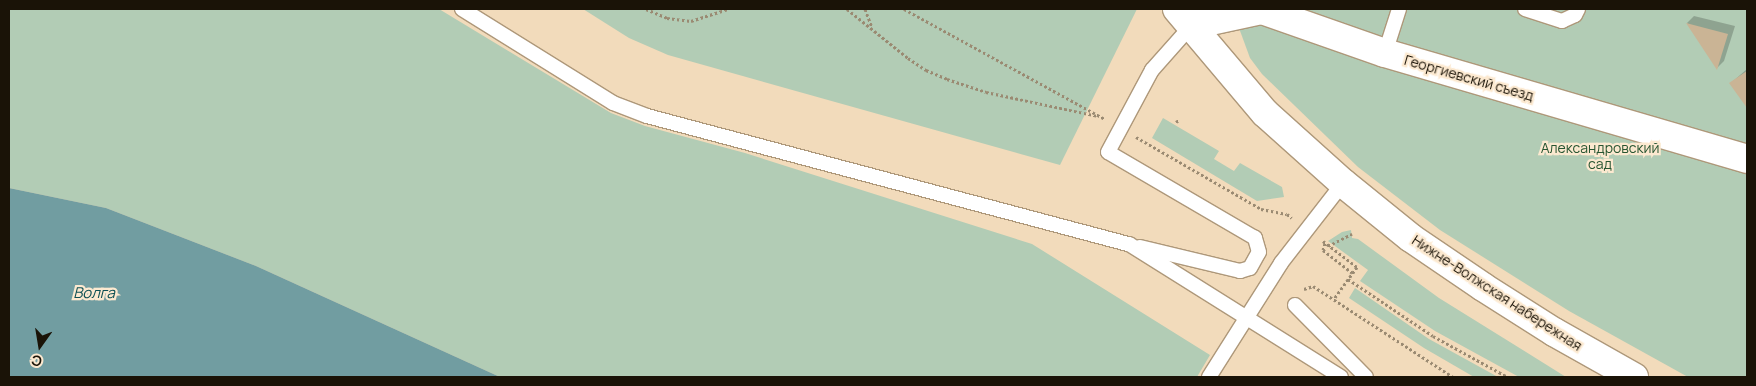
<!DOCTYPE html>
<meta charset="utf-8">
<style>
body{margin:0}
#map{position:relative;width:1756px;height:386px;overflow:hidden;background:#f2dbbb;font-family:Manrope,sans-serif}
div>[style]{position:absolute}
.green>*{inset:0;background:#b2ccb5}
.water>*{inset:0;background:#719da1}
.shadow>*{inset:0;background:#0003}
.building>*{inset:0;background:#cab495}
.path>*{height:3px;margin-top:-1.5px;transform-origin:0;background:repeating-linear-gradient(90deg,#9a8a72 0 2.5px,transparent 0 5px)}
.roads{filter:drop-shadow(1px 0 #ae987a) drop-shadow(-1px 0 #ae987a) drop-shadow(0 1px #ae987a) drop-shadow(0 -1px #ae987a)}
.service>*{height:14px;margin:-7px;padding:0 7px;transform-origin:7px;border-radius:7px;background:#fff}
.minor>*{height:28px;margin:-14px;padding:0 14px;transform-origin:14px;border-radius:14px;background:#fff}
.secondary>*{height:28px;margin:-14px;padding:0 14px;transform-origin:14px;border-radius:14px;background:#fff}
span{translate:-50% -50%;white-space:nowrap;text-align:center;line-height:1.15;-webkit-text-stroke:4.5px #fce9d0;paint-order:stroke}
.street-label{font-size:14px;color:#1a1307}
.park-label{font-size:14px;color:#275531}
.water-label{font-size:15px;color:#0d5054;font-style:italic}
.frame{position:absolute;inset:0;border:10px solid #1a1307;pointer-events:none}
.north{position:absolute;left:15px;top:321px;width:50px;height:50px;-webkit-text-stroke:4px #fce9d0;paint-order:stroke;rotate:193deg;font-size:14px;font-weight:700;line-height:20px;text-align:center;color:#1a1307}
.north::after{content:'';display:block;margin:auto;width:18px;height:22px;background:#1a1307;clip-path:polygon(50% 0,100% 100%,50% 72%,0 100%)}
</style>
<div id="map">
<div class="green">
<div style="clip-path:polygon(9px 9px,439px 9px,611px 113px,645px 126px,745px 153px,1032px 244px,1210px 355px,1197px 377px,500px 377px,256px 266px,106px 208px,9px 188px)"></div>
<div style="clip-path:polygon(583px 9px,1137px 9px,1060px 165px,668px 55px,629px 38px)"></div>
<div style="clip-path:polygon(1232px 9px,1747px 9px,1747px 377px,1688px 377px,1569px 311px,1440px 230px,1358px 167px,1262px 74px,1250px 58px)"></div>
<div style="clip-path:polygon(1163px 118px,1219px 151px,1214px 159px,1234px 171px,1240px 163px,1282px 187px,1284px 197px,1257px 201px,1152px 138px)"></div>
<div style="clip-path:polygon(1351px 230px,1352px 238px,1358px 239px,1439px 298px,1566px 377px,1519px 377px,1435px 331px,1360px 281px,1368px 270px,1328px 241px,1342px 232px)"></div>
<div style="clip-path:polygon(1355px 288px,1429px 339px,1498px 377px,1474px 377px,1424px 348px,1349px 298px)"></div>
</div>
<div class="water">
<div style="clip-path:polygon(9px 188px,106px 208px,256px 266px,500px 377px,9px 377px)"></div>
</div>
<div class="shadow">
<div style="clip-path:polygon(1694px 16px,1735px 26px,1724px 61px,1717px 68px,1687px 23px)"></div>
<div style="clip-path:polygon(1747px 69px,1747px 106px,1731px 83px)"></div>
</div>
<div class="building">
<div style="clip-path:polygon(1686px 23px,1728px 34px,1717px 70px)"></div>
<div style="clip-path:polygon(1747px 71px,1747px 108px,1729px 83px)"></div>
</div>
<div class="path">
<div style="left:646px;top:9px;width:23px;rotate:23deg"></div>
<div style="left:667px;top:18px;width:24px;rotate:7deg"></div>
<div style="left:691px;top:21px;width:38px;rotate:-18deg"></div>
<div style="left:847px;top:9px;width:78px;rotate:38.8deg"></div>
<div style="left:908px;top:58px;width:22px;rotate:34deg"></div>
<div style="left:926px;top:70px;width:23px;rotate:23deg"></div>
<div style="left:947px;top:79px;width:41px;rotate:18.4deg"></div>
<div style="left:986px;top:92px;width:115px;rotate:12.1deg"></div>
<div style="left:865px;top:9px;width:19px;rotate:69deg"></div>
<div style="left:904px;top:9px;width:229px;rotate:28.7deg"></div>
<div style="left:1176px;top:122px;width:4px;rotate:-34deg"></div>
<div style="left:1136px;top:137px;width:144px;rotate:29.9deg"></div>
<div style="left:1261px;top:209px;width:26px;rotate:11deg"></div>
<div style="left:1287px;top:214px;width:6px;rotate:39deg"></div>
<div style="left:1323px;top:241px;width:43px;rotate:37.4deg"></div>
<div style="left:1357px;top:267px;width:39px;rotate:126deg"></div>
<div style="left:1325px;top:243px;width:7px;rotate:106deg"></div>
<div style="left:1323px;top:250px;width:37px;rotate:38deg"></div>
<div style="left:1328px;top:246px;width:27px;rotate:-27deg"></div>
<div style="left:1348px;top:279px;width:102px;rotate:33.8deg"></div>
<div style="left:1433px;top:336px;width:85px;rotate:28.7deg"></div>
<div style="left:1304px;top:289px;width:9px;rotate:-18deg"></div>
<div style="left:1313px;top:286px;width:167px;rotate:33deg"></div>
</div>
<div class="roads">
<div class="service">
<div style="left:462px;top:9px;width:178px;rotate:31.9deg"></div>
<div style="left:613px;top:103px;width:36px;rotate:21deg"></div>
<div style="left:647px;top:116px;width:499px;rotate:14.9deg"></div>
<div style="left:1129px;top:244px;width:250px;rotate:32.1deg"></div>
<div style="left:1525px;top:9px;width:39px;rotate:18deg"></div>
<div style="left:1562px;top:21px;width:14px;rotate:-25deg"></div>
<div style="left:1575px;top:15px;width:7px;rotate:-63deg"></div>
<div style="left:1385px;top:53px;width:46px;rotate:-72.3deg"></div>
<div style="left:1140px;top:247px;width:103px;rotate:13.5deg"></div>
<div style="left:1240px;top:271px;width:10px;rotate:-17deg"></div>
<div style="left:1250px;top:268px;width:18px;rotate:-61deg"></div>
<div style="left:1259px;top:252px;width:15px;rotate:-106deg"></div>
<div style="left:1255px;top:238px;width:170px;rotate:-149.7deg"></div>
<div style="left:1108px;top:152px;width:93px;rotate:-61.8deg"></div>
<div style="left:1152px;top:70px;width:60px;rotate:-48.4deg"></div>
<div style="left:1295px;top:305px;width:101px;rotate:45.4deg"></div>
<div style="left:1209px;top:377px;width:135px;rotate:-57.7deg"></div>
<div style="left:1281px;top:263px;width:101px;rotate:-52.2deg"></div>
</div>
<div class="minor">
<div style="left:1192px;top:25px;width:72px;rotate:-12.1deg"></div>
<div style="left:1262px;top:10px;width:130px;rotate:19.3deg"></div>
<div style="left:1385px;top:53px;width:377px;rotate:16.3deg"></div>
</div>
<div class="secondary">
<div style="left:1177px;top:9px;width:136px;rotate:49.8deg"></div>
<div style="left:1265px;top:113px;width:105px;rotate:41.9deg"></div>
<div style="left:1343px;top:183px;width:87px;rotate:39deg"></div>
<div style="left:1411px;top:238px;width:87px;rotate:34.2deg"></div>
<div style="left:1483px;top:287px;width:84px;rotate:32.4deg"></div>
<div style="left:1554px;top:332px;width:92px;rotate:29.4deg"></div>
</div>
</div>
<div class="street-label">
<span style="left:1469px;top:78px;rotate:16deg">Георгиевский съезд</span>
<span style="left:1497px;top:293px;rotate:33deg">Нижне-Волжская набережная</span>
</div>
<div class="park-label">
<span style="left:1600px;top:156px">Александровский<br>сад</span>
</div>
<div class="water-label">
<span style="left:94px;top:293px">Волга</span>
</div>
<div class="frame"></div>
<div class="north">С</div>
</div>
